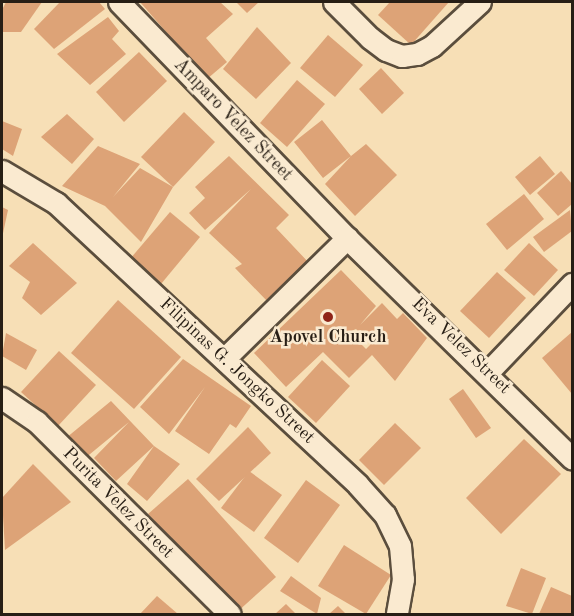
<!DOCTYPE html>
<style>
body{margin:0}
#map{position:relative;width:574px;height:616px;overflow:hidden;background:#f7dfb6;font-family:"Old Standard TT",serif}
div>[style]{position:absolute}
.building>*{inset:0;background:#dda377}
.roads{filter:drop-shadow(2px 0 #5b4e3d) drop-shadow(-2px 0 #5b4e3d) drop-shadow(0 2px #5b4e3d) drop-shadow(0 -2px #5b4e3d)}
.street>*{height:21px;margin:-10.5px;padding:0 10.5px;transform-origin:10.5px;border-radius:10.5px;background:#faead0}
.dots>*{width:16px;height:16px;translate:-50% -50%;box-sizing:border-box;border:3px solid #faead0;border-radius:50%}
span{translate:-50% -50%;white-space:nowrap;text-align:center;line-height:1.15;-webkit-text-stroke:5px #faead0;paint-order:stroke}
.street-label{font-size:18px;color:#271e15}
.poi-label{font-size:18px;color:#271e15;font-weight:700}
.frame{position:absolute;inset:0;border:3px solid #271e15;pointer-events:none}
</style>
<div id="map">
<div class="building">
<div style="clip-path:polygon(6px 2px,42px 2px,21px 32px,2px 32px,2px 10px)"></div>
<div style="clip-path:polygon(60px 2px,99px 2px,105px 9px,54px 49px,34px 29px)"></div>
<div style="clip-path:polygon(140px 2px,220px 2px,233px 14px,206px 38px,227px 62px,207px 79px)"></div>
<div style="clip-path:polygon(236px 2px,259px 2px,247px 13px)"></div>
<div style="clip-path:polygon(390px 2px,449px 2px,411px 45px,378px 15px)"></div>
<div style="clip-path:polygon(108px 17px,119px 31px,112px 39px,126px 54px,90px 85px,57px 54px)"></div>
<div style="clip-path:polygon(257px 27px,291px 63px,256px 99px,223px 69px)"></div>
<div style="clip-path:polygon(328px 35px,363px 65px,335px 97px,300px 68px)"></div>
<div style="clip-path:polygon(139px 52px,167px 81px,124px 122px,96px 92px)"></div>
<div style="clip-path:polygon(381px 68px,404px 93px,382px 114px,359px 89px)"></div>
<div style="clip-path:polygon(297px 80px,325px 104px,287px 147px,260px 123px)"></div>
<div style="clip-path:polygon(184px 112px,215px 142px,173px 187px,141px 157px)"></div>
<div style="clip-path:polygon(67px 114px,94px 139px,72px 164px,41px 137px)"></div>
<div style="clip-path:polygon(322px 120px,351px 156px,366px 144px,397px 175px,355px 216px,325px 184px,351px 156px,323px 178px,294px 142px)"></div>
<div style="clip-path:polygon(2px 121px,22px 129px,13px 156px,2px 149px)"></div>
<div style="clip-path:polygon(98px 146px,140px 164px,113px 197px,140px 168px,173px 187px,141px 242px,105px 206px,62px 186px)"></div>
<div style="clip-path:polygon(229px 156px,289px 215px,276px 228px,310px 264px,268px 302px,235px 268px,242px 264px,209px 233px,251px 189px,205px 230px,189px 213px,205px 198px,195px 187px)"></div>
<div style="clip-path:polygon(540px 156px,555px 174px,530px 195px,515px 177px)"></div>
<div style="clip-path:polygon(561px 171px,572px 184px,572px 204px,558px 216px,537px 193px)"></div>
<div style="clip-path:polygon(524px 194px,544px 219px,507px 250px,486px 224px)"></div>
<div style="clip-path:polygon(2px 207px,8px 210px,2px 238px)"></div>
<div style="clip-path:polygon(570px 210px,572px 231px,544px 252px,533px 237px)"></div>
<div style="clip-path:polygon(170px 212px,200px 237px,161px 284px,130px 259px)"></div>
<div style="clip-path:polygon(33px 243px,77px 283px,41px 315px,22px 298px,30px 282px,9px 266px)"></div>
<div style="clip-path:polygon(529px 243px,558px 270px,534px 296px,504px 270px)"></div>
<div style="clip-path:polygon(evenodd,341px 270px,376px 306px,360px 325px,382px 303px,397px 319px,403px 313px,427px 338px,395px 381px,372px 355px,349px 378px,323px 352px,286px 387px,254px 353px,341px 270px,356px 329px,371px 344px,366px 349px,349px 332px,356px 329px)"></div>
<div style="clip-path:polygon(497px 272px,526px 298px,489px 338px,460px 311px)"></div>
<div style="clip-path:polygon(118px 300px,181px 357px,134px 409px,71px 353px)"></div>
<div style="clip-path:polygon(572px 332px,572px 394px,542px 358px)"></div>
<div style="clip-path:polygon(6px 333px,37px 350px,26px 370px,2px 356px)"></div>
<div style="clip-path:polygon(59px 351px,96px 385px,58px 426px,21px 392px)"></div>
<div style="clip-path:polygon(183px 359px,251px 406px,236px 428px,230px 424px,209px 454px,175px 431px,205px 387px,169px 434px,140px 407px)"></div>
<div style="clip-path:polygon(322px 360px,350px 386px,316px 423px,288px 397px)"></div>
<div style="clip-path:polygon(463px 389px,491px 428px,476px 438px,449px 399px)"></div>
<div style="clip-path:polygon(111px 401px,154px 446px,180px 464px,147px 501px,127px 484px,154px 446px,116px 481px,94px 458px,129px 422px,84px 459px,66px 438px)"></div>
<div style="clip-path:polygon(395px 423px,421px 448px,384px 485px,359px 460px)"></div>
<div style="clip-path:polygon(248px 427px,271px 453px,219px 501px,196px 479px)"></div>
<div style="clip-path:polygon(524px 439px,561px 474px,501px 534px,466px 498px)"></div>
<div style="clip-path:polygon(33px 464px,71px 502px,5px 550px,2px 498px)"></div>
<div style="clip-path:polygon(249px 471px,282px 495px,254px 532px,221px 508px)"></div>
<div style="clip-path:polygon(188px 479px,276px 577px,236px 613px,148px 514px)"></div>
<div style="clip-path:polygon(306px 480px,340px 505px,298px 563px,264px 538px)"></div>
<div style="clip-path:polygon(344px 545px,391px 575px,366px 614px,318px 586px)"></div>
<div style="clip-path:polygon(521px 568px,546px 578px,532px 614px,506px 606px)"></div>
<div style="clip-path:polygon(291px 576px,321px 598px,317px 614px,280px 591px)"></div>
<div style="clip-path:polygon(551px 587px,572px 596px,572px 614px,539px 614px)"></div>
<div style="clip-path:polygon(157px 596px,178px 614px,140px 614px)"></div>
<div style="clip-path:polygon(286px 604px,296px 614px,275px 614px)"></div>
<div style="clip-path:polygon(338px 606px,346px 614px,329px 614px)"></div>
</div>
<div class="roads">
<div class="street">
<div style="left:119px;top:2px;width:328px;rotate:46deg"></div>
<div style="left:347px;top:238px;width:315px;rotate:44.4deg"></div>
<div style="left:334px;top:2px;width:51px;rotate:45deg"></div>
<div style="left:370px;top:38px;width:20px;rotate:37deg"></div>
<div style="left:386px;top:50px;width:17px;rotate:21deg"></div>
<div style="left:402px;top:56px;width:15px;rotate:-8deg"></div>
<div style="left:417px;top:54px;width:17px;rotate:-28deg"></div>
<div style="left:432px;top:46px;width:65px;rotate:-42.5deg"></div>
<div style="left:2px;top:171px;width:63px;rotate:30.7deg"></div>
<div style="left:56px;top:203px;width:413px;rotate:43deg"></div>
<div style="left:358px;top:485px;width:40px;rotate:48deg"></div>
<div style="left:385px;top:515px;width:34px;rotate:64deg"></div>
<div style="left:400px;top:546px;width:33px;rotate:85deg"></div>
<div style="left:403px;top:579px;width:36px;rotate:100deg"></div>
<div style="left:224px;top:359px;width:173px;rotate:-44.5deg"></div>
<div style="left:488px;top:372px;width:122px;rotate:-46.3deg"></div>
<div style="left:2px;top:398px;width:42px;rotate:34.4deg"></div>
<div style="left:37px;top:422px;width:272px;rotate:44.9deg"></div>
</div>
</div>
<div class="dots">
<div style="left:328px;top:317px;background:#8f2418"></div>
</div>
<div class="street-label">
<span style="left:233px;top:120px;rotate:46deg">Amparo Velez Street</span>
<span style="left:461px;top:346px;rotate:44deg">Eva Velez Street</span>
<span style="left:237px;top:371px;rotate:43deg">Filipinas G. Jongko Street</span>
<span style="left:118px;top:503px;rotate:45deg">Purita Velez Street</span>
</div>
<div class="poi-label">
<span style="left:328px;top:337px">Apovel Church</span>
</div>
<div class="frame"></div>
</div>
